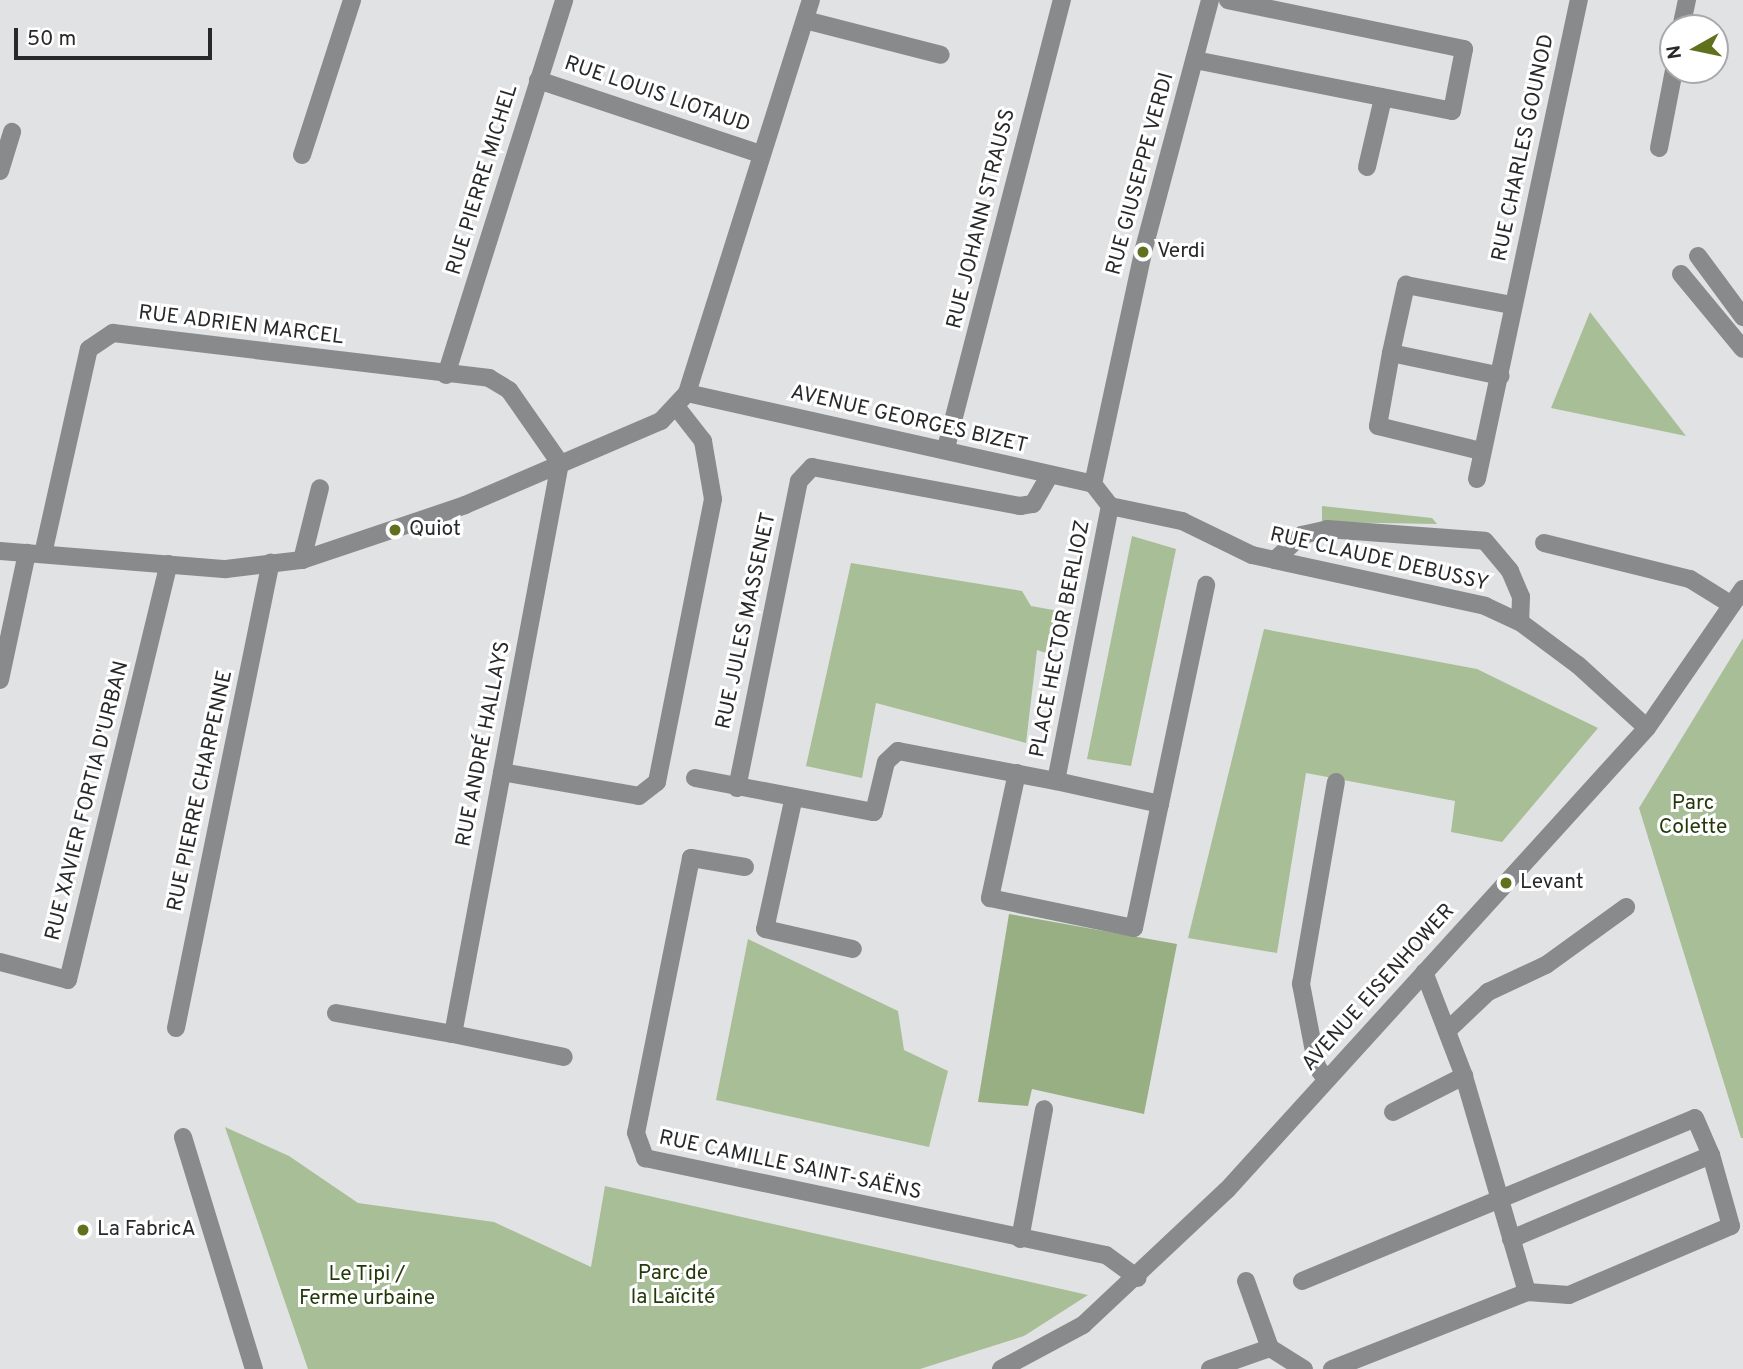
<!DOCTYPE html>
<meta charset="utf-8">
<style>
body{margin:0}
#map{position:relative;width:1743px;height:1369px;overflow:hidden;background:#e1e2e4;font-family:Overpass,sans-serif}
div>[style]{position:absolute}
.green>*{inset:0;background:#a8be96}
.forest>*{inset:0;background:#98af84}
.minor>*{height:18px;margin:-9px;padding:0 9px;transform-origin:9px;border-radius:9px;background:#898a8b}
.dots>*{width:19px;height:19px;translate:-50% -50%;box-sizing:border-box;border:4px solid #fff;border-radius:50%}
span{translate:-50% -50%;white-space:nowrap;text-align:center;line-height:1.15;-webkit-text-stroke:6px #fff;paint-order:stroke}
.street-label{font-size:21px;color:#29292a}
.poi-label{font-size:21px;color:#29292a}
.left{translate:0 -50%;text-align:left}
.park-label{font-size:21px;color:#23390a}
.north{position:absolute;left:1659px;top:14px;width:70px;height:70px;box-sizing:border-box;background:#fff;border:2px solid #a9a9aa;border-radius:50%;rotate:261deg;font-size:19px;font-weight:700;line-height:28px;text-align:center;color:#29292a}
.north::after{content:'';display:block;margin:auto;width:24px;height:32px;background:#60711e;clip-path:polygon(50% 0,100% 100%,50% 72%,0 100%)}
.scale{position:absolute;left:14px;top:28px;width:198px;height:32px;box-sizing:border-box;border:4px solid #29292a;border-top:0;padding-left:9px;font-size:21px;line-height:24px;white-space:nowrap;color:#29292a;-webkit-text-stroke:5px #fff;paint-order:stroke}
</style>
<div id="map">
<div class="green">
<div style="clip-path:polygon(1590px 312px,1686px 436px,1551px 408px)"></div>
<div style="clip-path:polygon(1322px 506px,1432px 518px,1437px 524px,1322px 522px)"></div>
<div style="clip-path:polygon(1132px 536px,1176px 549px,1131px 766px,1087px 759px)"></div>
<div style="clip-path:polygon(851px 563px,1022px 591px,1031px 606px,1070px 613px,1051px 629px,1046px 653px,1037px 650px,1026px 743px,876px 703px,862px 778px,806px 766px)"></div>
<div style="clip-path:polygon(1264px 629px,1477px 669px,1598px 728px,1502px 842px,1451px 832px,1455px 801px,1306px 773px,1277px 953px,1188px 938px)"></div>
<div style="clip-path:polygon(1743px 638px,1743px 1138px,1741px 1138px,1639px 808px)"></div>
<div style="clip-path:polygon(748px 939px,898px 1011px,904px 1050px,948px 1071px,929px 1147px,716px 1100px)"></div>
<div style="clip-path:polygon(225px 1127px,289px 1156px,358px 1203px,494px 1222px,591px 1267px,605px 1186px,1088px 1295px,1024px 1336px,920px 1369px,308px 1369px)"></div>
</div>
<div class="forest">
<div style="clip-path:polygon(1009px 914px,1177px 944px,1144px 1114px,1032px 1089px,1028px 1106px,978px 1102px)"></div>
</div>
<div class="minor">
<div style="left:805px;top:20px;width:140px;rotate:14.4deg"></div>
<div style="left:1681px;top:28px;width:29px;rotate:-78deg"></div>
<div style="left:1195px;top:60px;width:262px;rotate:11.2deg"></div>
<div style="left:1452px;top:111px;width:63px;rotate:-79deg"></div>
<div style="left:1464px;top:49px;width:241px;rotate:-168.3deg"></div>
<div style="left:538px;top:80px;width:234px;rotate:18.4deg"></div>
<div style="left:1659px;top:148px;width:79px;rotate:-79.1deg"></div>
<div style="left:302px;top:155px;width:163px;rotate:-72.1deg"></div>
<div style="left:1367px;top:167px;width:71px;rotate:-76.9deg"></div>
<div style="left:0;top:171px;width:41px;rotate:-72.9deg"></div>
<div style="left:1698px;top:256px;width:76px;rotate:53.6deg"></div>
<div style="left:1681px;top:274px;width:97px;rotate:50.4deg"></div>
<div style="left:1391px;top:353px;width:112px;rotate:11.8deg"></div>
<div style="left:446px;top:375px;width:393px;rotate:-72.5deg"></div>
<div style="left:687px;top:393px;width:416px;rotate:12.6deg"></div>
<div style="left:1093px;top:484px;width:28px;rotate:52deg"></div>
<div style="left:946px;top:448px;width:463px;rotate:-75.5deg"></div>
<div style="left:1481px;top:451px;width:106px;rotate:-166.4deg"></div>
<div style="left:1378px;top:426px;width:74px;rotate:-79.9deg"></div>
<div style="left:1391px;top:353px;width:70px;rotate:-77.6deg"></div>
<div style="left:1406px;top:285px;width:108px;rotate:10.7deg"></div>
<div style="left:1477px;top:479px;width:490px;rotate:-78deg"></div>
<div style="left:1093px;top:484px;width:237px;rotate:-77.8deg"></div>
<div style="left:1143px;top:252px;width:261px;rotate:-75.1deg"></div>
<div style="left:1110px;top:506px;width:74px;rotate:11.8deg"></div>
<div style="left:1182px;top:521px;width:78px;rotate:25.9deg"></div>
<div style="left:1252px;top:555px;width:239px;rotate:12.3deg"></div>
<div style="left:1485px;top:606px;width:38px;rotate:25deg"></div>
<div style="left:1520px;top:622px;width:72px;rotate:36.6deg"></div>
<div style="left:1578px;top:665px;width:93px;rotate:42.4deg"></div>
<div style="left:1544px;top:543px;width:150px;rotate:13.9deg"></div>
<div style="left:1690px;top:579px;width:49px;rotate:31.8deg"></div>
<div style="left:0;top:551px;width:227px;rotate:4.6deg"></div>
<div style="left:226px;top:569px;width:77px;rotate:-6.8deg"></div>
<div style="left:302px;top:560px;width:172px;rotate:-18.6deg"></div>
<div style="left:465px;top:505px;width:213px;rotate:-23.2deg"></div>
<div style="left:661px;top:421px;width:38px;rotate:-47deg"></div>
<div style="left:687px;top:393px;width:412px;rotate:-72.5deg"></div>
<div style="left:43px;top:554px;width:210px;rotate:-77.4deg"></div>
<div style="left:89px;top:349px;width:29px;rotate:-34deg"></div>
<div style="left:113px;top:333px;width:379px;rotate:6.8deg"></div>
<div style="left:489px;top:378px;width:23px;rotate:31deg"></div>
<div style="left:509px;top:390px;width:89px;rotate:55.1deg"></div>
<div style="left:560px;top:463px;width:581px;rotate:100.61deg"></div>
<div style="left:453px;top:1034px;width:113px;rotate:11.7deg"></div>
<div style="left:302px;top:560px;width:74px;rotate:-76deg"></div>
<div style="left:1275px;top:560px;width:37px;rotate:-43deg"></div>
<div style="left:1302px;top:535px;width:26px;rotate:-13deg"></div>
<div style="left:1327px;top:529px;width:158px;rotate:4.3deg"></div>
<div style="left:1485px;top:541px;width:39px;rotate:50deg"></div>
<div style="left:1510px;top:571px;width:28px;rotate:67deg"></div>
<div style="left:1521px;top:597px;width:25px;rotate:92deg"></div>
<div style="left:0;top:680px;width:130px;rotate:-78deg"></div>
<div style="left:502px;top:772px;width:139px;rotate:9.9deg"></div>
<div style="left:639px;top:796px;width:23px;rotate:-38deg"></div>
<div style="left:657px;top:782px;width:288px;rotate:-78.8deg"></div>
<div style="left:713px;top:499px;width:59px;rotate:-99.8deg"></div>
<div style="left:703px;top:441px;width:41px;rotate:-128deg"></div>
<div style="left:1017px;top:773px;width:128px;rotate:102.2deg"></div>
<div style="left:990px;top:898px;width:147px;rotate:11.8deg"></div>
<div style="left:1134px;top:928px;width:127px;rotate:-78.2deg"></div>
<div style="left:1160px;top:804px;width:107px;rotate:-167.5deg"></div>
<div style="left:695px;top:778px;width:182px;rotate:10.8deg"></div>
<div style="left:874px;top:812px;width:51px;rotate:-76.5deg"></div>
<div style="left:886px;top:762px;width:16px;rotate:-43deg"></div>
<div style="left:898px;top:751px;width:161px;rotate:10.8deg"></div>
<div style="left:1056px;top:781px;width:280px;rotate:-78.9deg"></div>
<div style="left:737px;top:788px;width:313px;rotate:-78.6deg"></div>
<div style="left:799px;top:481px;width:19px;rotate:-47deg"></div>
<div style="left:812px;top:467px;width:212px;rotate:10.6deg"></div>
<div style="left:1020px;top:506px;width:13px;rotate:-9deg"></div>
<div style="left:1033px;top:504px;width:32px;rotate:-60deg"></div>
<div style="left:793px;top:801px;width:131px;rotate:102.3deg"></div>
<div style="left:765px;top:929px;width:90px;rotate:12.8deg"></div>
<div style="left:1160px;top:804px;width:224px;rotate:-78.1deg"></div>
<div style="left:745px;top:867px;width:55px;rotate:-170.5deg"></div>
<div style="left:691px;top:858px;width:280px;rotate:101.3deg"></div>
<div style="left:636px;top:1133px;width:27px;rotate:70deg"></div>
<div style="left:645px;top:1158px;width:471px;rotate:11.9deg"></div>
<div style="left:1106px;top:1255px;width:39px;rotate:36deg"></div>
<div style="left:0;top:962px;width:70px;rotate:14.8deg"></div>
<div style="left:68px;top:980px;width:428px;rotate:-76.4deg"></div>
<div style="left:336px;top:1013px;width:119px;rotate:10.2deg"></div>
<div style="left:176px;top:1028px;width:475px;rotate:-78.5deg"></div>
<div style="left:1447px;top:1031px;width:57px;rotate:-43.6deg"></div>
<div style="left:1488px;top:992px;width:64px;rotate:-25deg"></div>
<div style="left:1546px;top:965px;width:99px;rotate:-35.9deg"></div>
<div style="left:1326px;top:1079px;width:15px;rotate:-127deg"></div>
<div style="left:1317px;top:1067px;width:85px;rotate:-100.9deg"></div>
<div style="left:1301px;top:984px;width:205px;rotate:-80.2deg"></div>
<div style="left:1393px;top:1112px;width:80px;rotate:-26.9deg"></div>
<div style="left:183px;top:1137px;width:243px;rotate:73deg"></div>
<div style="left:1020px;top:1239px;width:132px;rotate:-79.5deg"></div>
<div style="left:1246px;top:1281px;width:71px;rotate:70.3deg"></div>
<div style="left:1302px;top:1281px;width:425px;rotate:-22.5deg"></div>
<div style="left:1695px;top:1118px;width:40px;rotate:66.6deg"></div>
<div style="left:1711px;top:1155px;width:217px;rotate:157.2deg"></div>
<div style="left:1527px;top:1292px;width:42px;rotate:4.1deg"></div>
<div style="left:1569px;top:1295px;width:176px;rotate:-23.1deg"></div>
<div style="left:1731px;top:1226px;width:74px;rotate:-105.7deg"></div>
<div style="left:1001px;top:1369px;width:93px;rotate:-28.2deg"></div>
<div style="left:1083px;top:1325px;width:197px;rotate:-43.2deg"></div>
<div style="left:1227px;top:1190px;width:624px;rotate:-47.73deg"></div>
<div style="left:1647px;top:728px;width:169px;rotate:-55.4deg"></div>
<div style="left:1210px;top:1369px;width:64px;rotate:-19.3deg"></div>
<div style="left:1270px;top:1348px;width:40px;rotate:32deg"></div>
<div style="left:1332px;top:1369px;width:210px;rotate:-21.5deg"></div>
<div style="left:1527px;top:1292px;width:225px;rotate:-106.3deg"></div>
<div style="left:1464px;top:1076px;width:111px;rotate:-111deg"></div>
</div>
<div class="dots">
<div style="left:1143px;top:252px;background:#60711e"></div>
<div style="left:395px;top:530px;background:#60711e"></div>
<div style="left:1506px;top:883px;background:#60711e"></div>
<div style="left:83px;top:1230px;background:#60711e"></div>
</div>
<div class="street-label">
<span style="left:657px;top:95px;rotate:19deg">RUE LOUIS LIOTAUD</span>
<span style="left:1524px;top:148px;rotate:-78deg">RUE CHARLES GOUNOD</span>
<span style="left:1141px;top:174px;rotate:-75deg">RUE GIUSEPPE VERDI</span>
<span style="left:483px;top:180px;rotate:-73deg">RUE PIERRE MICHEL</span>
<span style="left:982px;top:219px;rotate:-76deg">RUE JOHANN STRAUSS</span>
<span style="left:241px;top:326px;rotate:7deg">RUE ADRIEN MARCEL</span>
<span style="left:909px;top:420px;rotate:13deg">AVENUE GEORGES BIZET</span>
<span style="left:1379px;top:560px;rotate:13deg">RUE CLAUDE DEBUSSY</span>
<span style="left:747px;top:621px;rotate:-78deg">RUE JULES MASSENET</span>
<span style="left:1061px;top:639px;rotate:-79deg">PLACE HECTOR BERLIOZ</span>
<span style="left:484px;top:744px;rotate:-79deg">RUE ANDRÉ HALLAYS</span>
<span style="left:201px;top:791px;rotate:-78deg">RUE PIERRE CHARPENNE</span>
<span style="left:88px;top:801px;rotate:-76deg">RUE XAVIER FORTIA D'URBAN</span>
<span style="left:1379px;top:988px;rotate:-48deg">AVENUE EISENHOWER</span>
<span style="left:790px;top:1166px;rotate:12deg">RUE CAMILLE SAINT-SAËNS</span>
</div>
<div class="poi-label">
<span class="left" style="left:1157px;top:252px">Verdi</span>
<span class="left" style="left:409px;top:530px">Quiot</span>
<span class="left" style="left:1520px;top:883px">Levant</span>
<span class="left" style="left:97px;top:1230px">La FabricA</span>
</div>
<div class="park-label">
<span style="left:1693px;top:816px">Parc<br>Colette</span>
<span style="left:673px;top:1286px">Parc de<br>la Laïcité</span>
<span style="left:367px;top:1287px">Le Tipi /<br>Ferme urbaine</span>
</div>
<div class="north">N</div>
<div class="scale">50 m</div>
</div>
